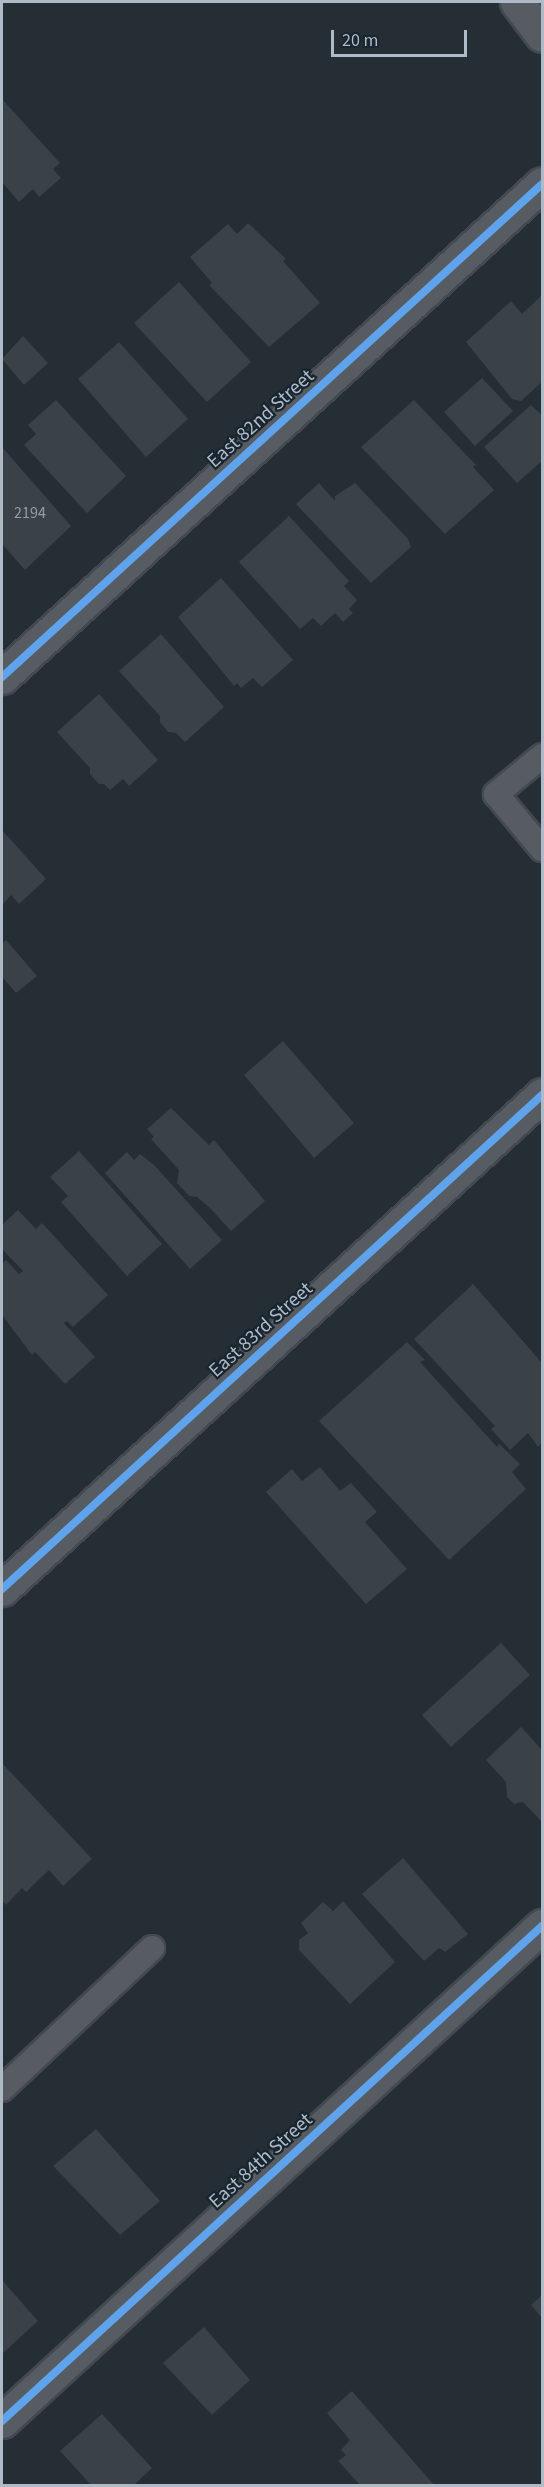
<!DOCTYPE html>
<style>
body{margin:0}
#map{position:relative;width:544px;height:2487px;overflow:hidden;background:#252d35;font-family:"Source Sans 3",sans-serif}
div>[style]{position:absolute}
.building>*{inset:0;background:#3a4248}
.roads{filter:drop-shadow(2px 0 #43494f) drop-shadow(-2px 0 #43494f) drop-shadow(0 2px #43494f) drop-shadow(0 -2px #43494f)}
.service>*{height:24px;margin:-12px;padding:0 12px;transform-origin:12px;border-radius:12px;background:#565c62}
.minor>*{height:33px;margin:-16.5px;padding:0 16.5px;transform-origin:16.5px;border-radius:16.5px;background:#565c62}
.tertiary>*{height:33px;margin:-16.5px;padding:0 16.5px;transform-origin:16.5px;border-radius:16.5px;background:#565c62}
.cycleway>*{height:8px;margin:-4px;padding:0 4px;transform-origin:4px;border-radius:4px;background:#60a3ed}
span{translate:-50% -50%;white-space:nowrap;text-align:center;line-height:1.15;-webkit-text-stroke:4.5px #19252f;paint-order:stroke}
.number-label{font-size:16px;color:#919da7}
.number-label span{-webkit-text-stroke-width:0}
.street-label{font-size:20px;color:#aebbc7}
.frame{position:absolute;inset:0;border:3px solid #aebbc7;pointer-events:none}
.scale{position:absolute;left:331px;top:30px;width:136px;height:27px;box-sizing:border-box;border:3px solid #aebbc7;border-top:0;padding-left:8px;font-size:18px;line-height:21px;white-space:nowrap;color:#aebbc7;-webkit-text-stroke:4px #19252f;paint-order:stroke}
</style>
<div id="map">
<div class="building">
<div style="clip-path:polygon(2px 99px,60px 163px,53px 169px,61px 178px,39px 197px,33px 189px,19px 202px,2px 182px)"></div>
<div style="clip-path:polygon(248px 223px,286px 259px,283px 261px,320px 303px,269px 347px,209px 285px,212px 283px,190px 257px,228px 224px,237px 234px)"></div>
<div style="clip-path:polygon(179px 282px,251px 362px,207px 402px,134px 323px)"></div>
<div style="clip-path:polygon(542px 295px,542px 382px,521px 401px,512px 399px,466px 342px,511px 301px,522px 314px)"></div>
<div style="clip-path:polygon(23px 336px,48px 363px,24px 385px,2px 359px)"></div>
<div style="clip-path:polygon(119px 342px,188px 419px,146px 457px,78px 379px)"></div>
<div style="clip-path:polygon(482px 378px,513px 411px,475px 446px,444px 412px)"></div>
<div style="clip-path:polygon(56px 400px,126px 476px,87px 513px,24px 445px,36px 434px,28px 425px)"></div>
<div style="clip-path:polygon(414px 400px,476px 465px,473px 467px,494px 490px,445px 534px,361px 447px)"></div>
<div style="clip-path:polygon(531px 405px,542px 415px,542px 461px,517px 483px,484px 447px)"></div>
<div style="clip-path:polygon(2px 447px,71px 526px,25px 570px,2px 544px)"></div>
<div style="clip-path:polygon(319px 483px,335px 501px,335px 496px,355px 483px,408px 539px,411px 547px,371px 583px,296px 504px)"></div>
<div style="clip-path:polygon(289px 516px,349px 581px,344px 586px,357px 600px,349px 609px,353px 613px,343px 622px,335px 613px,321px 626px,313px 618px,300px 629px,239px 562px)"></div>
<div style="clip-path:polygon(221px 578px,293px 660px,262px 687px,253px 678px,241px 688px,237px 683px,234px 686px,178px 617px)"></div>
<div style="clip-path:polygon(161px 634px,224px 707px,185px 742px,176px 733px,168px 732px,160px 722px,160px 716px,119px 671px)"></div>
<div style="clip-path:polygon(99px 694px,158px 760px,129px 786px,123px 779px,110px 790px,104px 784px,99px 784px,90px 774px,90px 768px,57px 732px)"></div>
<div style="clip-path:polygon(2px 830px,46px 879px,19px 904px,11px 895px,2px 905px)"></div>
<div style="clip-path:polygon(6px 940px,37px 976px,16px 993px,2px 977px,2px 944px)"></div>
<div style="clip-path:polygon(283px 1041px,354px 1123px,314px 1158px,244px 1075px)"></div>
<div style="clip-path:polygon(171px 1108px,209px 1145px,214px 1140px,265px 1201px,231px 1231px,210px 1208px,197px 1197px,189px 1196px,177px 1183px,179px 1170px,151px 1139px,154px 1137px,147px 1129px)"></div>
<div style="clip-path:polygon(79px 1151px,162px 1244px,127px 1276px,61px 1202px,68px 1196px,50px 1177px)"></div>
<div style="clip-path:polygon(127px 1152px,134px 1160px,140px 1154px,154px 1165px,222px 1240px,190px 1269px,105px 1173px)"></div>
<div style="clip-path:polygon(18px 1210px,36px 1229px,42px 1223px,108px 1295px,73px 1327px,67px 1321px,64px 1323px,95px 1357px,65px 1384px,35px 1352px,32px 1355px,2px 1315px,2px 1264px,6px 1260px,19px 1274px,23px 1271px,2px 1249px,2px 1225px)"></div>
<div style="clip-path:polygon(473px 1284px,542px 1363px,542px 1442px,538px 1447px,528px 1433px,510px 1450px,491px 1429px,495px 1426px,414px 1339px)"></div>
<div style="clip-path:polygon(407px 1342px,425px 1360px,420px 1362px,497px 1447px,499px 1444px,520px 1464px,512px 1472px,526px 1489px,449px 1560px,319px 1421px)"></div>
<div style="clip-path:polygon(320px 1467px,340px 1491px,351px 1483px,377px 1512px,365px 1522px,407px 1569px,366px 1604px,266px 1492px,292px 1469px,302px 1481px)"></div>
<div style="clip-path:polygon(501px 1643px,530px 1675px,451px 1747px,422px 1715px)"></div>
<div style="clip-path:polygon(521px 1727px,542px 1750px,542px 1822px,523px 1802px,514px 1804px,507px 1797px,506px 1782px,486px 1760px)"></div>
<div style="clip-path:polygon(2px 1763px,92px 1859px,63px 1886px,49px 1870px,26px 1892px,22px 1888px,6px 1905px,2px 1900px)"></div>
<div style="clip-path:polygon(403px 1858px,468px 1934px,445px 1952px,439px 1948px,424px 1961px,362px 1894px)"></div>
<div style="clip-path:polygon(343px 1901px,395px 1962px,350px 2004px,299px 1950px,299px 1940px,308px 1933px,301px 1923px,323px 1902px,333px 1911px)"></div>
<div style="clip-path:polygon(96px 2129px,160px 2201px,120px 2235px,53px 2166px)"></div>
<div style="clip-path:polygon(2px 2280px,38px 2321px,2px 2354px)"></div>
<div style="clip-path:polygon(542px 2295px,542px 2318px,531px 2305px)"></div>
<div style="clip-path:polygon(204px 2327px,250px 2380px,212px 2415px,163px 2363px)"></div>
<div style="clip-path:polygon(352px 2391px,435px 2486px,361px 2486px,338px 2461px,346px 2455px,341px 2450px,350px 2440px,327px 2413px)"></div>
<div style="clip-path:polygon(102px 2414px,152px 2468px,133px 2486px,92px 2486px,60px 2451px)"></div>
</div>
<div class="roads">
<div class="service">
<div style="left:542px;top:756px;width:60px;rotate:140.4deg"></div>
<div style="left:496px;top:794px;width:72px;rotate:50.1deg"></div>
<div style="left:2px;top:2089px;width:206px;rotate:-43.2deg"></div>
</div>
<div class="minor">
<div style="left:2px;top:677px;width:731px;rotate:-42.39deg"></div>
<div style="left:2px;top:2421px;width:733px;rotate:-42.51deg"></div>
</div>
<div class="tertiary">
<div style="left:517px;top:2px;width:41px;rotate:52.9deg"></div>
<div style="left:2px;top:1589px;width:732px;rotate:-42.45deg"></div>
</div>
</div>
<div class="cycleway">
<div style="left:2px;top:677px;width:731px;rotate:-42.39deg"></div>
<div style="left:2px;top:1589px;width:732px;rotate:-42.45deg"></div>
<div style="left:2px;top:2421px;width:733px;rotate:-42.51deg"></div>
</div>
<div class="number-label">
<span style="left:30px;top:513px">2194</span>
</div>
<div class="street-label">
<span style="left:261px;top:419px;rotate:-42deg">East 82nd Street</span>
<span style="left:261px;top:1330px;rotate:-42deg">East 83rd Street</span>
<span style="left:261px;top:2161px;rotate:-42deg">East 84th Street</span>
</div>
<div class="frame"></div>
<div class="scale">20 m</div>
</div>
